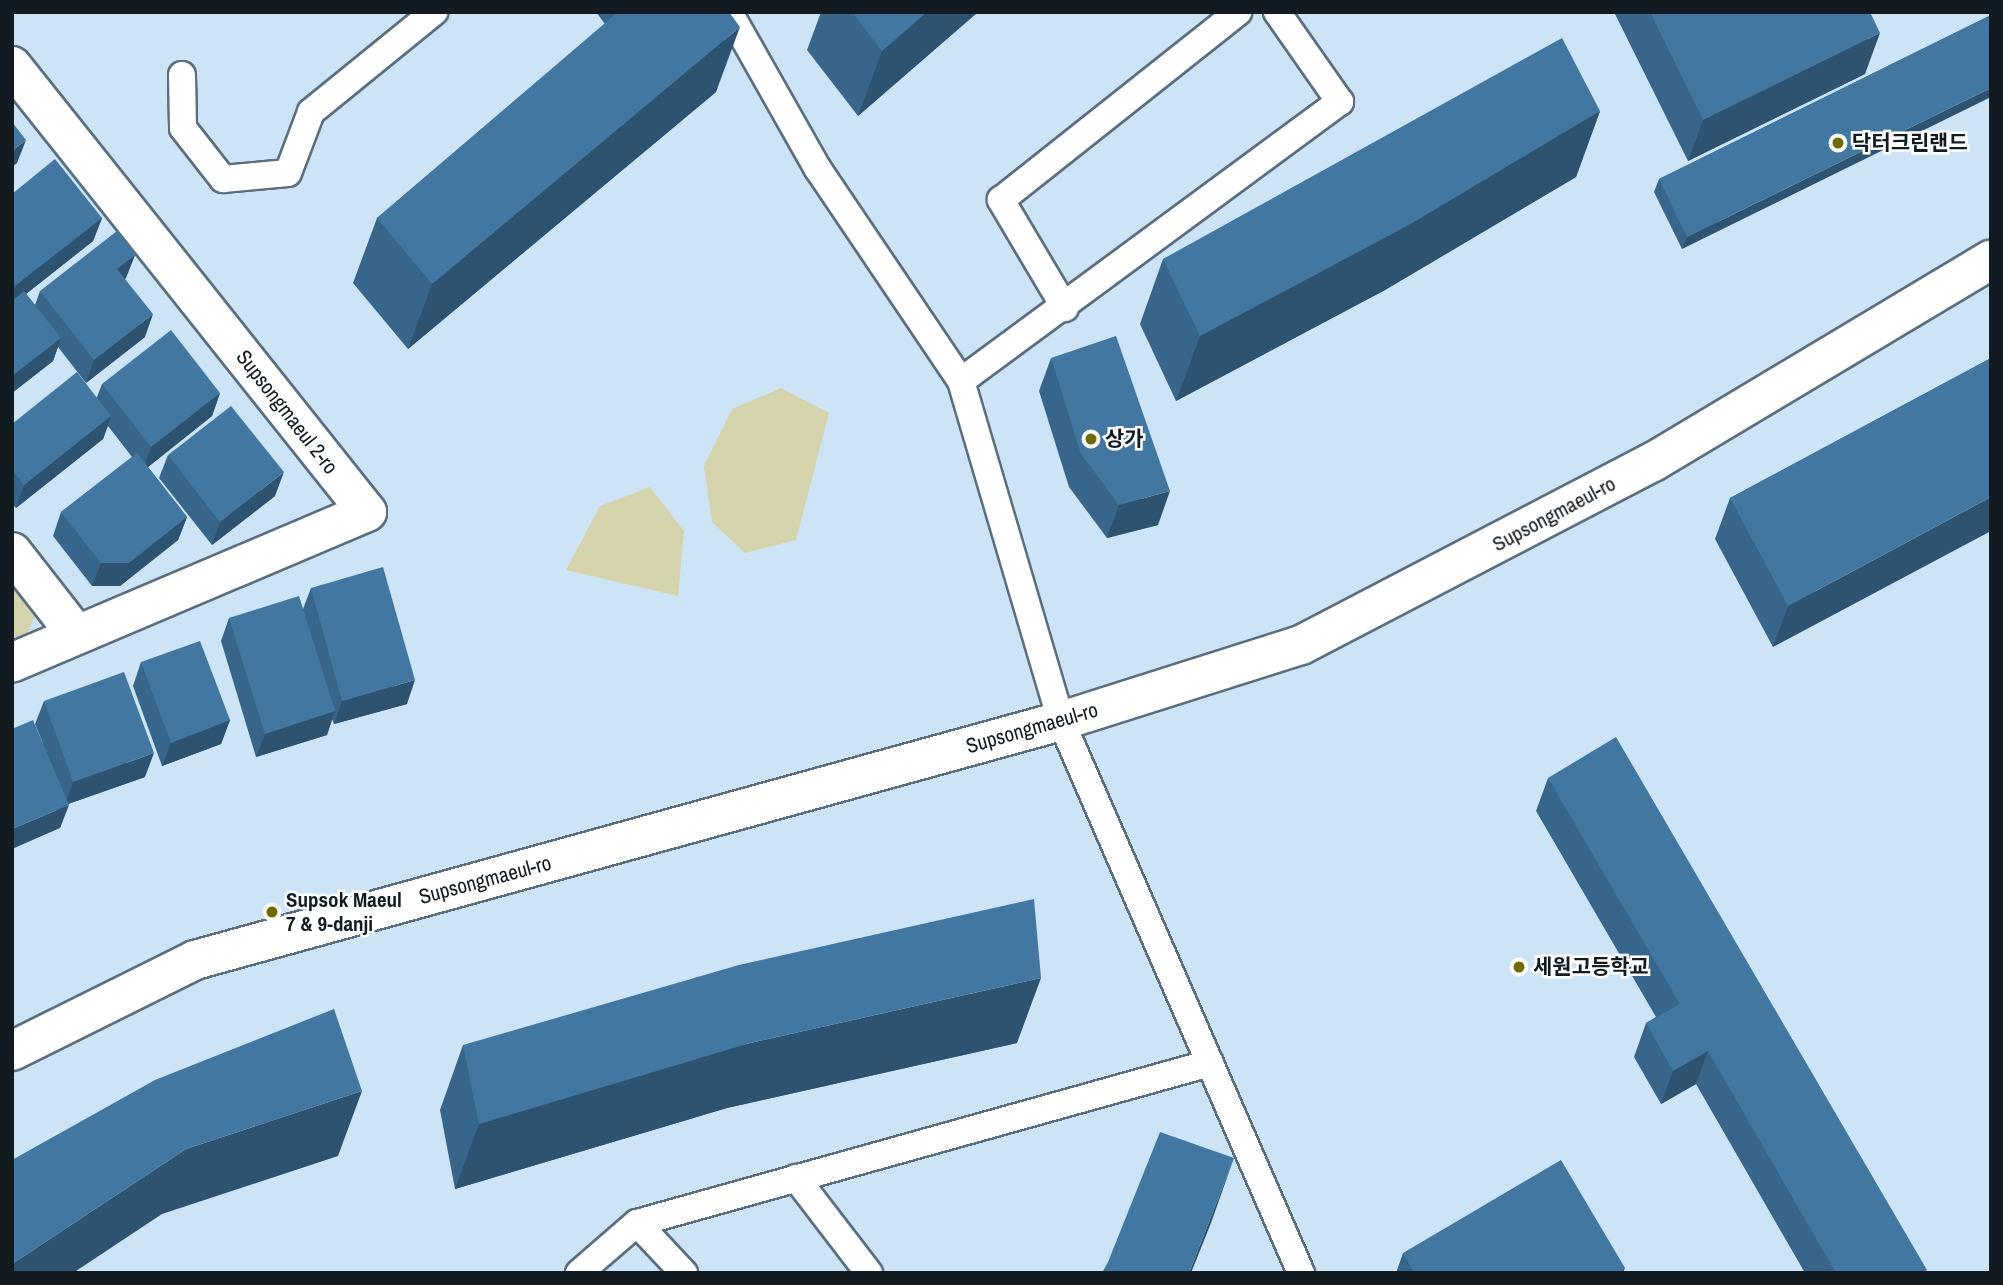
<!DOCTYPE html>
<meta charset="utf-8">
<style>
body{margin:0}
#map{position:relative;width:2003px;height:1285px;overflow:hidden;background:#cde3f6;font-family:"Archivo Narrow","Noto Sans KR",sans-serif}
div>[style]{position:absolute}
.green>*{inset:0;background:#d5d3ab}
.roads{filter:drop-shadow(2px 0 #5a6e7f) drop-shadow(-2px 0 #5a6e7f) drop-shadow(0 2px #5a6e7f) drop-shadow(0 -2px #5a6e7f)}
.service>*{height:26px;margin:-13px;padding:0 13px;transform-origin:13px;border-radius:13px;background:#fff}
.minor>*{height:38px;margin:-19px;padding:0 19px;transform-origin:19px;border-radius:19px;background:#fff}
.secondary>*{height:38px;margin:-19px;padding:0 19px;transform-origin:19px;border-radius:19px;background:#fff}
.wall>*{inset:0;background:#38668a}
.shaded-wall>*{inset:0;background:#2e5371}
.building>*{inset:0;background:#4177a1}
.dots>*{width:19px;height:19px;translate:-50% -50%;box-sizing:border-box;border:4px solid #fff;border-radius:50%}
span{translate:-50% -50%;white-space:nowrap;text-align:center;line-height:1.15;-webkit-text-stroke:5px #fff;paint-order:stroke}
.poi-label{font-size:21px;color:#131b22;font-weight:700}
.left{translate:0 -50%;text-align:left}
.street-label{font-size:21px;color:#131b22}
.frame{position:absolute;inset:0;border:14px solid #131b22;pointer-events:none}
</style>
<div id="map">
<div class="green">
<div style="clip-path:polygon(781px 388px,829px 413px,796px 540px,745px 553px,712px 522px,704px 466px,732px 409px)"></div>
<div style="clip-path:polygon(650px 487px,684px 531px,678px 596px,566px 570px,600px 506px)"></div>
<div style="clip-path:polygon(12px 579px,37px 611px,27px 635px,12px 642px)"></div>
</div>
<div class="roads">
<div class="service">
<div style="left:729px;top:12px;width:180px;rotate:60.5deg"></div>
<div style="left:818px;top:169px;width:256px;rotate:56deg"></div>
<div style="left:961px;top:381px;width:354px;rotate:73.6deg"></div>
<div style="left:1061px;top:721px;width:602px;rotate:66.5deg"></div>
<div style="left:182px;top:75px;width:53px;rotate:88.9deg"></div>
<div style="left:183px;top:128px;width:65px;rotate:51.9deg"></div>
<div style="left:223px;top:179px;width:65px;rotate:-5.3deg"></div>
<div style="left:288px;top:173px;width:65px;rotate:-69.3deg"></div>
<div style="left:311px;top:112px;width:159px;rotate:-39.1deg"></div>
<div style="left:1065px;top:308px;width:126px;rotate:-120.7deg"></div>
<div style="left:1001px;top:200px;width:303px;rotate:-38.4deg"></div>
<div style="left:961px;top:381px;width:471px;rotate:-36.4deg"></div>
<div style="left:1340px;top:102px;width:110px;rotate:-125deg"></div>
<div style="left:796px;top:1178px;width:120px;rotate:52.5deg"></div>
<div style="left:637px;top:1223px;width:69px;rotate:46.8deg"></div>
<div style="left:579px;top:1273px;width:77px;rotate:-40.8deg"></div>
<div style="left:637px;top:1223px;width:595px;rotate:-15.6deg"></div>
</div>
<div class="minor">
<div style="left:12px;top:66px;width:570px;rotate:51.48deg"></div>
<div style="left:367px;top:512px;width:386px;rotate:157deg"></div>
<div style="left:12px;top:552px;width:104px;rotate:52deg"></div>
</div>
<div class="secondary">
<div style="left:12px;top:1051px;width:204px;rotate:-26.4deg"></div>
<div style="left:195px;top:960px;width:898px;rotate:-15.43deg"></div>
<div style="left:1061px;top:721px;width:252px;rotate:-17.6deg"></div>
<div style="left:1301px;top:645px;width:397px;rotate:-27.5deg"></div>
<div style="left:1653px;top:462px;width:394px;rotate:-30.9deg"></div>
</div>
</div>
<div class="wall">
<div style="clip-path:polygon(596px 12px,729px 12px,716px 92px,408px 349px,353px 283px,377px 218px,605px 24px)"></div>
<div style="clip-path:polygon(821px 12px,978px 12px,858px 116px,807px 50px)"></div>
<div style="clip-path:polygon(1614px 12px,1870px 12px,1865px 74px,1688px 161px)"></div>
<div style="clip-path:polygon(1991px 15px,1682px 249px,1654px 192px,1659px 179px)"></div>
<div style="clip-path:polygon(1600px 111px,1576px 177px,1385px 290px,1176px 401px,1140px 324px,1163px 259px)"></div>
<div style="clip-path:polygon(12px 194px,102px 218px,93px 241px,26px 294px,35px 305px,40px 291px,135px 255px,125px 279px,145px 337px,86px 383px,58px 347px,53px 361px,12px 393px)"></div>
<div style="clip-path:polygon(1051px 358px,1158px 525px,1107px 538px,1069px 487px,1039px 391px)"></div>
<div style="clip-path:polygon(1991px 358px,1773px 647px,1715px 539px,1730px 498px)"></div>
<div style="clip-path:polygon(102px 384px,220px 393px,212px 416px,148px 467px,187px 517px,178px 540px,120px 586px,92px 586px,53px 536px,61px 512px,132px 457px,108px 426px,103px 439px,16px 508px,12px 504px,12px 424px,97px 397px)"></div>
<div style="clip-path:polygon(168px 455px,275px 496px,212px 545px,159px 478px)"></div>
<div style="clip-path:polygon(311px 588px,407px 704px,334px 724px,332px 719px,327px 735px,256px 757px,221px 641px,229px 618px,303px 609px)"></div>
<div style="clip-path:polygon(141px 662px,230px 720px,221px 744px,162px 766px,133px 686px)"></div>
<div style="clip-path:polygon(44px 701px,145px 777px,68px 804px,60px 828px,42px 741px,35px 724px)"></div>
<div style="clip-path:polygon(1548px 778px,1926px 1273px,1805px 1273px,1696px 1084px,1661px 1104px,1634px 1057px,1646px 1023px,1656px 1017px,1536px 811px)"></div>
<div style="clip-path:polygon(1017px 1043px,727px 1108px,455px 1189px,440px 1110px,463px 1045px)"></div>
<div style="clip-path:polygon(1403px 1253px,1625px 1268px,1623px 1273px,1396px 1273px)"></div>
</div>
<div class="shaded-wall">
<div style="clip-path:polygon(927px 12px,978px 12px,858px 116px,882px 51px)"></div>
<div style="clip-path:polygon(740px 27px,716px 92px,408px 349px,432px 284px)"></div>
<div style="clip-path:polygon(1880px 33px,1865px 74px,1688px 161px,1703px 120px)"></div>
<div style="clip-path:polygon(1991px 88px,1991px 97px,1682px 249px,1687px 237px)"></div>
<div style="clip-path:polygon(1600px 111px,1576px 177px,1385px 290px,1176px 401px,1200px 336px)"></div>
<div style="clip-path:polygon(26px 140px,17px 163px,12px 167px,12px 151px)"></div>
<div style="clip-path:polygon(102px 218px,93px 241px,12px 305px,12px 296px,16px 285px)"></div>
<div style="clip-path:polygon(135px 255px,126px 278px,109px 292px,117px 269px)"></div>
<div style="clip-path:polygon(153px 314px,145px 337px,86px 383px,94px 360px)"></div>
<div style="clip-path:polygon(61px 338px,53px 361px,12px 393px,12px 376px)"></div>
<div style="clip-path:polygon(220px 393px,212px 416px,143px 471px,151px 447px)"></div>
<div style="clip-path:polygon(111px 416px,103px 439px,16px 508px,24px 485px)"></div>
<div style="clip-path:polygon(284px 472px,275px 496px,212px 545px,220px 522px)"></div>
<div style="clip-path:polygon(1170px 491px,1158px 525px,1107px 538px,1119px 505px)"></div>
<div style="clip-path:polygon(1991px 497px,1991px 531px,1773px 647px,1788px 606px)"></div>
<div style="clip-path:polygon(187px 517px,178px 540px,120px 586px,92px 586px,101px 563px)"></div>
<div style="clip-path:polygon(415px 680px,407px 704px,334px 724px,342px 701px)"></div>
<div style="clip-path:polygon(335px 711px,327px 735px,256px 757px,265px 734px)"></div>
<div style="clip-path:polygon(230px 720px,221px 744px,162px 766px,171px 743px)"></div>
<div style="clip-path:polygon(154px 753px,145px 777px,65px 805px,73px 782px)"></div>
<div style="clip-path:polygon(69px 805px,60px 828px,12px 849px,12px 829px)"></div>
<div style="clip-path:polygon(1041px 978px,1017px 1043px,727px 1108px,455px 1189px,479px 1124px,750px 1043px)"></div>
<div style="clip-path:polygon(1708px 1051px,1696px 1084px,1661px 1104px,1673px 1071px)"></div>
<div style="clip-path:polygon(362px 1091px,338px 1156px,162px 1214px,73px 1273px,12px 1273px,12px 1264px,186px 1149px)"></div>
<div style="clip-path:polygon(1234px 1158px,1211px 1223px,1191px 1273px,1189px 1273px)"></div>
</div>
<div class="building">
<div style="clip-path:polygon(618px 12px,729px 12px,740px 27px,432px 284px,377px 218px)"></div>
<div style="clip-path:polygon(852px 12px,927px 12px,882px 51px)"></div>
<div style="clip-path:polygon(1650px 12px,1870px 12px,1880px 33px,1703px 120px)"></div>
<div style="clip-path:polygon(1991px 15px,1991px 88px,1687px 237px,1659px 179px)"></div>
<div style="clip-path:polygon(1562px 38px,1600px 111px,1409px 225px,1200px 336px,1163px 259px)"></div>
<div style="clip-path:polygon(12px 122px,26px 140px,12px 151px)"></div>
<div style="clip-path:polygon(55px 159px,102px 218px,16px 285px,12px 280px,12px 194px)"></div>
<div style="clip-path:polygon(117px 231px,135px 255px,117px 269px,153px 314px,94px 360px,40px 291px)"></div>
<div style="clip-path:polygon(24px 291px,61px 338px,12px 376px,12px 301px)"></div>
<div style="clip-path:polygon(171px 330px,220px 393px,151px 447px,102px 384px)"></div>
<div style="clip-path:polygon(1116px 336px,1170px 491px,1119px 505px,1081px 454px,1051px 358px)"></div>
<div style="clip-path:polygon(1991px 358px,1991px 497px,1788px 606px,1730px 498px)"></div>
<div style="clip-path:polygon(77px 372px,111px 416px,24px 485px,12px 470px,12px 424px)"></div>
<div style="clip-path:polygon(231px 406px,284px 472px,220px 522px,168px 455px)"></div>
<div style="clip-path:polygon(137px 453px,187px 517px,129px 563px,101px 563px,61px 512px)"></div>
<div style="clip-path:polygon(383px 567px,415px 680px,342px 701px,311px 588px)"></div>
<div style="clip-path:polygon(299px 596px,335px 711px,265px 734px,229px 618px)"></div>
<div style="clip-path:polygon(200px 641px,230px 720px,171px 743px,141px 662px)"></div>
<div style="clip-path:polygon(124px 672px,154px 753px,73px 782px,44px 701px)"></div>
<div style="clip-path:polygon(33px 720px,69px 805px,12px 829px,12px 729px)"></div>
<div style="clip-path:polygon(1616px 737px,1927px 1270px,1923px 1273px,1836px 1273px,1708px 1051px,1673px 1071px,1646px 1023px,1680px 1004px,1548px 778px)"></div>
<div style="clip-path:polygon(1034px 899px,1041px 978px,750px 1043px,479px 1124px,463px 1045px,739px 965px)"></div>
<div style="clip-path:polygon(334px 1009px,362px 1091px,186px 1149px,12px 1264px,12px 1160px,155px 1080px)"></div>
<div style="clip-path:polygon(1160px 1132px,1234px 1158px,1189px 1273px,1102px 1273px,1108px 1262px)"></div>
<div style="clip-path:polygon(1561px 1160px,1625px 1268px,1617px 1273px,1414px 1273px,1403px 1253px)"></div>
</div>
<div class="dots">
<div style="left:1838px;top:143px;background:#6f6902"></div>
<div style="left:1091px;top:439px;background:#6f6902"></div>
<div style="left:272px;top:912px;background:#6f6902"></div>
<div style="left:1519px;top:967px;background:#6f6902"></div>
</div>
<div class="poi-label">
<span class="left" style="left:1852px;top:143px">닥터크린랜드</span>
<span class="left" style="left:1105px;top:439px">상가</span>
<span class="left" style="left:286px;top:912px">Supsok Maeul<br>7 &amp; 9-danji</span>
<span class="left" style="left:1533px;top:967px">세원고등학교</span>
</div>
<div class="street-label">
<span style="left:287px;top:412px;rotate:52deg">Supsongmaeul 2-ro</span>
<span style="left:1554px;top:514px;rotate:-28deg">Supsongmaeul-ro</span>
<span style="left:1032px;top:728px;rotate:-16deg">Supsongmaeul-ro</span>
<span style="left:485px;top:880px;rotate:-15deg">Supsongmaeul-ro</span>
</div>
<div class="frame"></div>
</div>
